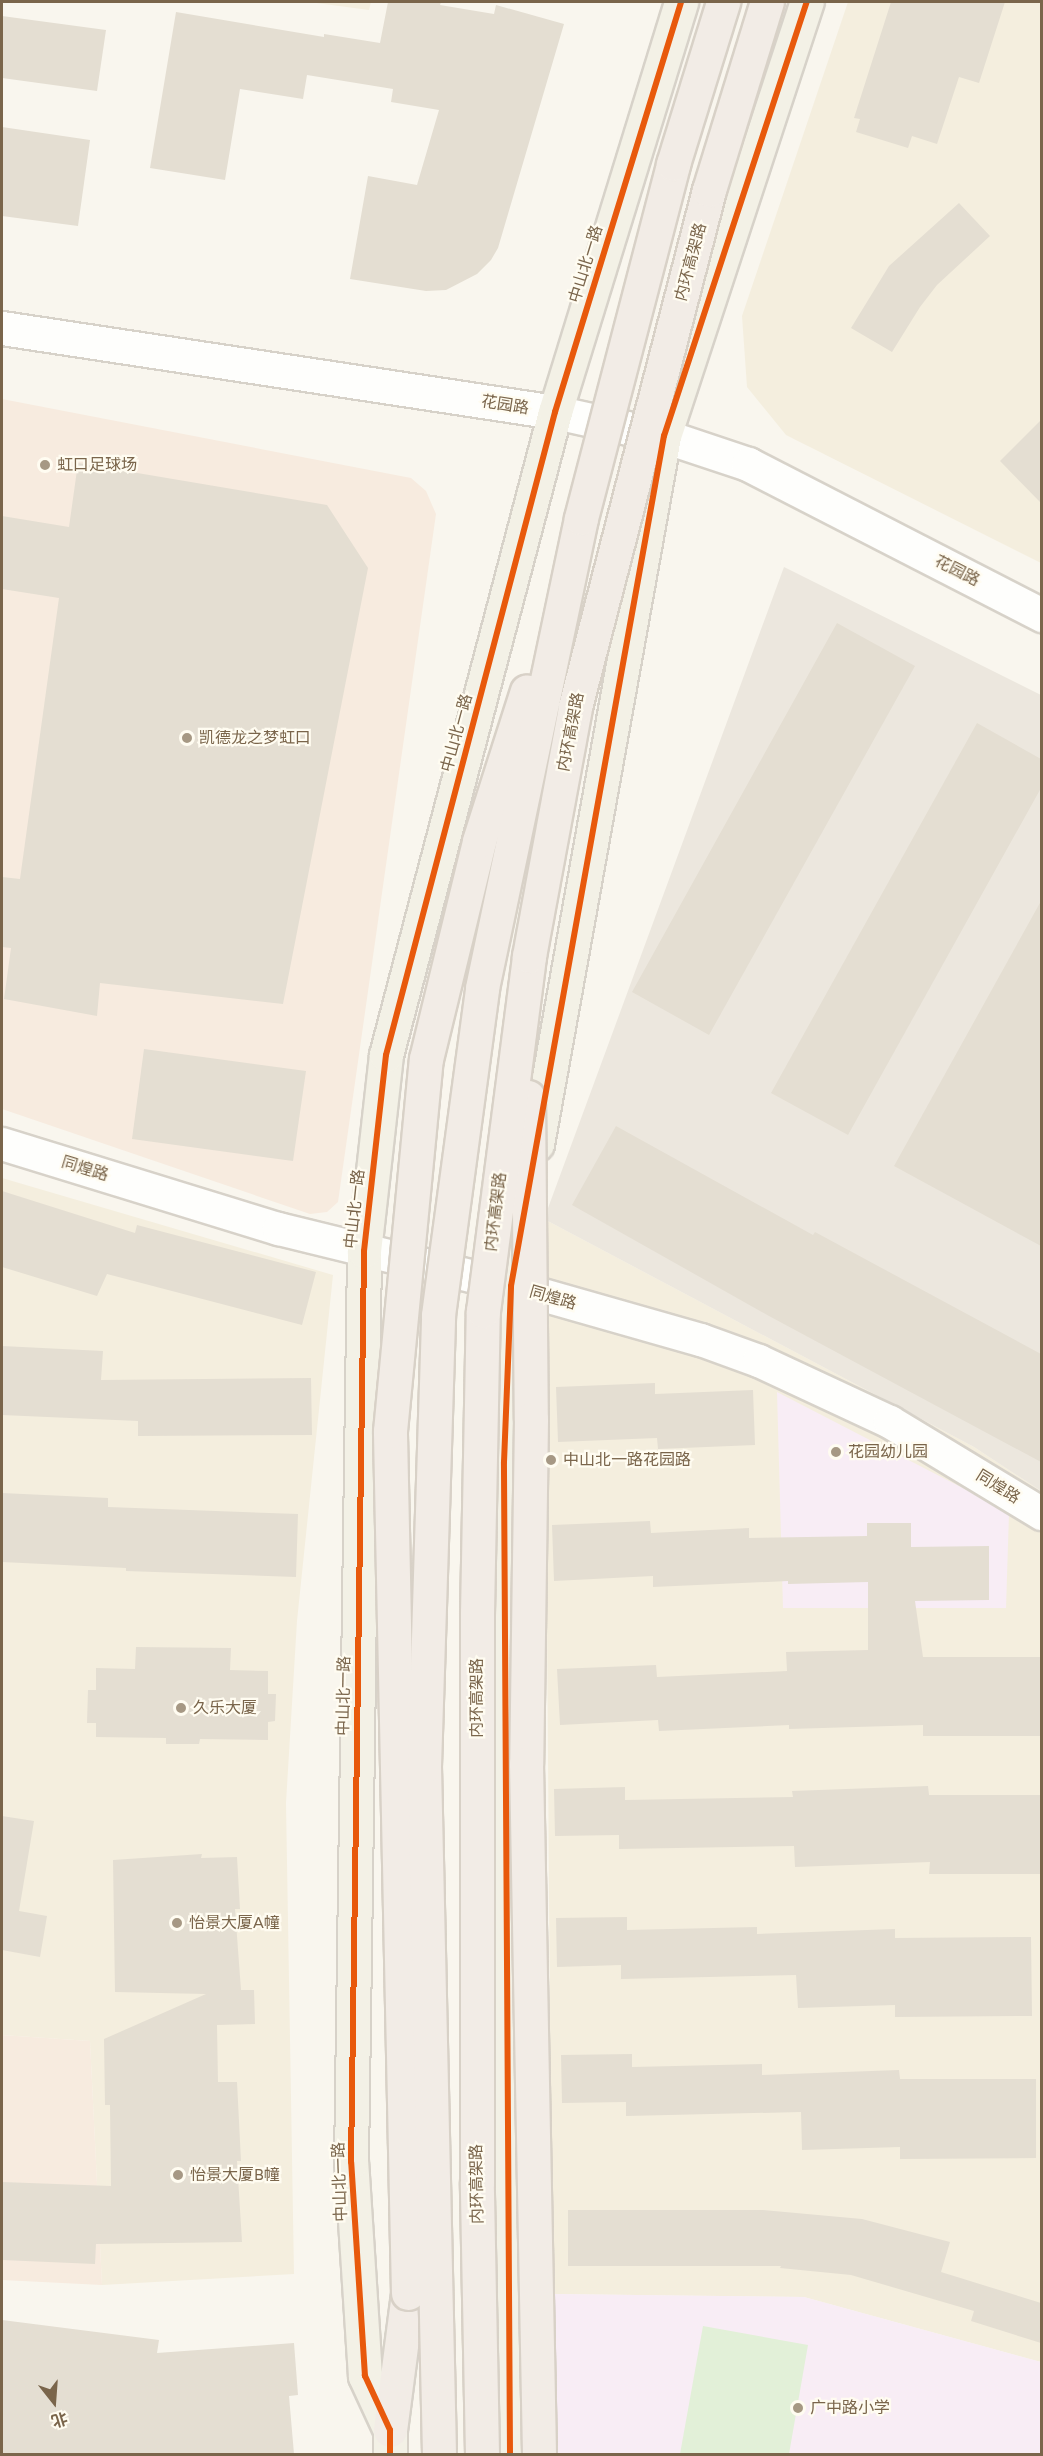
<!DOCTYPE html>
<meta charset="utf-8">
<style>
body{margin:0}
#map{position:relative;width:1043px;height:2456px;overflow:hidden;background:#f9f6ee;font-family:Figtree,"Noto Sans SC",sans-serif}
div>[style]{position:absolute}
.residential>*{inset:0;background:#f4eede}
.commercial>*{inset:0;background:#f7ebdf}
.industrial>*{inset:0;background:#ece7de}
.education>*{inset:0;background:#f8edf5}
.green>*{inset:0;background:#e2f0d8}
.building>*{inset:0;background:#e4ded2}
.roads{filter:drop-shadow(2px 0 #d7d2c9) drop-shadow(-2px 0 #d7d2c9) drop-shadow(0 2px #d7d2c9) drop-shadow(0 -2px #d7d2c9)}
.street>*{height:32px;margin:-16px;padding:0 16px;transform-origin:16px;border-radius:16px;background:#fefefc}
.secondary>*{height:33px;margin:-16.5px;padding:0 16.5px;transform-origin:16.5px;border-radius:16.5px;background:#fefefc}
.primary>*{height:33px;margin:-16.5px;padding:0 16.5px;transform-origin:16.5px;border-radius:16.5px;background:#f3f1e6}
.highway>*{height:33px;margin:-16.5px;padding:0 16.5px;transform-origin:16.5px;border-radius:16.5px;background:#f2ece6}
.bridges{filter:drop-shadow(2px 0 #d8d1c7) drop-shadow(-2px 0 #d8d1c7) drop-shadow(0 2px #d8d1c7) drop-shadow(0 -2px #d8d1c7)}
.highway-bridge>*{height:33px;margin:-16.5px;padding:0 16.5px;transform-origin:16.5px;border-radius:16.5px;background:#f2ece6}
.cycleway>*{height:6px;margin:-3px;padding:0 3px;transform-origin:3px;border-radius:3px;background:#e8590c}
.dots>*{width:16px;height:16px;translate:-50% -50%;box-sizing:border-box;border:3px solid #fffcf1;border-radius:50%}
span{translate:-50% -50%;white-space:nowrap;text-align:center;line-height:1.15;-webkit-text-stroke:4.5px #fffcf1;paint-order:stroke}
.street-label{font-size:16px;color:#7a654b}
.poi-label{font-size:16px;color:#7a654b}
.left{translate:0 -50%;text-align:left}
.frame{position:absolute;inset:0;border:3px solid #7a654b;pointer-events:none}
.north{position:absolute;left:24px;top:2372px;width:60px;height:60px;-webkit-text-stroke:4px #fffcf1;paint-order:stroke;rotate:163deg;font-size:16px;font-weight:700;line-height:24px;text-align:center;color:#7a654b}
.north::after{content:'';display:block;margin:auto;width:21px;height:27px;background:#7a654b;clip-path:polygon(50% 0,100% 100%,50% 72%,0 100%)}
</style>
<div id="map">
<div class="residential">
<div style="clip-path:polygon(309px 2px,371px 2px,369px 10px)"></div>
<div style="clip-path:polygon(848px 2px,1041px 2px,1041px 563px,786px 435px,747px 387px,742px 316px)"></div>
<div style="clip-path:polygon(2px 1178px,333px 1275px,297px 1621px,286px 1803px,294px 2274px,102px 2285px,90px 2041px,2px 2035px)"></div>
<div style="clip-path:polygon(544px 1219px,974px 1447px,1041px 1491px,1041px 2362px,804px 2297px,552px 2294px)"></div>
</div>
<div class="commercial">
<div style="clip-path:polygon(2px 399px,411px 478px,426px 491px,436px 514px,338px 1202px,327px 1212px,310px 1214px,2px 1109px)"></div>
<div style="clip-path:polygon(2px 2035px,90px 2041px,102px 2285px,2px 2280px)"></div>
</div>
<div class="industrial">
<div style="clip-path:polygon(784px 567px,1041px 695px,1041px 1491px,974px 1447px,544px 1219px)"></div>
</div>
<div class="education">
<div style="clip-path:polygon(777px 1392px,1009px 1512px,1006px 1608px,783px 1608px)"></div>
<div style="clip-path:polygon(552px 2294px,804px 2297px,1041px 2362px,1041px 2454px,556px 2454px)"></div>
</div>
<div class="green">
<div style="clip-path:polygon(703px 2326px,808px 2345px,789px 2454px,680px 2454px)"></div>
</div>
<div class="building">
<div style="clip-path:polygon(388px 2px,441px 2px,440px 5px,494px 14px,496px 5px,564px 24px,498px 248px,491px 260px,477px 274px,446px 290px,426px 291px,350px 279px,368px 176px,417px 185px,439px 110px,391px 102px,393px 89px,307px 75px,303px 99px,240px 89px,225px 180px,150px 168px,176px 12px,324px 37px,324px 34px,380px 43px)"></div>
<div style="clip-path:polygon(891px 2px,1005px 2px,979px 83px,959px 77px,937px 144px,912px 136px,908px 148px,856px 132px,860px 119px,854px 118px)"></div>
<div style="clip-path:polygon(2px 16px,106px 30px,97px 91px,2px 78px)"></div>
<div style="clip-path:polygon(2px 127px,90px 140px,78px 226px,2px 216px)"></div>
<div style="clip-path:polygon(959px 203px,990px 236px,937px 285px,920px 307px,892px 352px,851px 328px,889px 266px)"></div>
<div style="clip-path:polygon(1041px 420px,1041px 503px,1000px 461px)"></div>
<div style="clip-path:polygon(78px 463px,327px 505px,368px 568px,283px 1004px,100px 983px,97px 1016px,4px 999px,11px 948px,2px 947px,2px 877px,20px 879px,59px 598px,2px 589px,2px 516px,69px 527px)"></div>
<div style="clip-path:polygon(837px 623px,915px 666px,709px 1035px,632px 992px)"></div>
<div style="clip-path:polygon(977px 723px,1041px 759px,1041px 788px,848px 1135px,771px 1093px)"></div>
<div style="clip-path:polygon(1041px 901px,1041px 1246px,894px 1166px)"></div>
<div style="clip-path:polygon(144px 1049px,306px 1071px,293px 1161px,132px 1139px)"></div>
<div style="clip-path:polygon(616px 1126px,813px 1235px,815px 1232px,1041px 1354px,1041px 1462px,769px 1316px,572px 1205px)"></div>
<div style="clip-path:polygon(2px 1191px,135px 1233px,137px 1225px,316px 1272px,302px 1325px,107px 1274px,97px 1296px,2px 1267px)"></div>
<div style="clip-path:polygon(2px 1346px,103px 1351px,101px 1380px,311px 1378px,312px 1435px,138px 1436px,138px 1421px,2px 1415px)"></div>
<div style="clip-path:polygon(655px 1383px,655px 1394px,753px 1390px,755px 1445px,658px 1449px,657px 1438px,558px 1442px,556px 1387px)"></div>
<div style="clip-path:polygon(2px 1493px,108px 1498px,108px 1507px,298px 1514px,296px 1577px,126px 1571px,126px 1568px,2px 1562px)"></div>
<div style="clip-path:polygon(650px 1521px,651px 1533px,749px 1528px,749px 1538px,867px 1536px,867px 1523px,911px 1523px,911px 1547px,989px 1546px,989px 1600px,915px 1601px,923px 1657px,1041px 1657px,1041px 1736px,923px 1736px,923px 1725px,789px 1729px,789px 1725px,659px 1731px,658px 1720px,560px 1725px,557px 1669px,656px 1665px,657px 1677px,787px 1671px,786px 1652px,868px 1650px,868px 1582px,788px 1584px,788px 1581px,653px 1587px,653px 1576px,554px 1581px,552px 1525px)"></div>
<div style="clip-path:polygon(136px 1647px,231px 1648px,230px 1670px,268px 1671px,268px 1694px,276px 1694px,275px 1721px,268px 1722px,268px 1740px,200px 1739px,199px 1744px,166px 1744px,166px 1738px,96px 1737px,96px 1723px,87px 1723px,88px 1690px,96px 1690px,96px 1668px,135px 1669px)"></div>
<div style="clip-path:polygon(928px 1786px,929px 1795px,1041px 1795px,1041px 1874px,929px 1874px,930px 1862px,795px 1867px,794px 1846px,619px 1849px,619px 1835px,555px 1836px,554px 1789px,625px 1787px,625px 1800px,793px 1797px,792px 1791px)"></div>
<div style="clip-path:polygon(2px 1816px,34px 1821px,19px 1911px,47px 1916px,40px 1957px,2px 1950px)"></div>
<div style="clip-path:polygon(202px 1854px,201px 1858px,237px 1857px,240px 1909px,235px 1909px,241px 1990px,254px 1990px,255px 2024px,217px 2025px,218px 2082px,237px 2082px,241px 2161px,237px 2161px,242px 2242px,96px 2244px,95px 2264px,2px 2260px,2px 2182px,111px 2186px,110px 2105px,105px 2105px,104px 2039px,206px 1994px,115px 1992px,113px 1860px)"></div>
<div style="clip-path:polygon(627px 1917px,627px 1930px,757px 1927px,757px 1934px,895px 1929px,895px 1938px,1031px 1937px,1032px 2016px,895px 2017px,895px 2005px,798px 2008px,796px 1975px,621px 1979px,621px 1965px,557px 1967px,556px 1918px)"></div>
<div style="clip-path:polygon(632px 2054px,632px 2067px,762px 2064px,762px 2075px,899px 2070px,900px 2079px,1036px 2079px,1036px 2158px,900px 2159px,900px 2147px,802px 2150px,801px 2112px,626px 2116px,626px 2102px,562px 2103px,561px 2055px)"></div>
<div style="clip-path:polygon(568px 2210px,763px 2210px,862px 2219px,950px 2242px,941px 2272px,1041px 2303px,1041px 2343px,971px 2321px,974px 2311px,851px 2275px,780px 2268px,781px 2266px,568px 2266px)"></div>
<div style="clip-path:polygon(2px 2320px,159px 2340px,157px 2353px,294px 2343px,298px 2395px,289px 2396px,294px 2454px,2px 2454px)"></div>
</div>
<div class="roads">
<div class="street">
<div style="left:2px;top:1144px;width:290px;rotate:17.1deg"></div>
<div style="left:279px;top:1229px;width:239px;rotate:13.8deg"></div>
<div style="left:511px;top:1286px;width:198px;rotate:15.9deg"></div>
<div style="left:701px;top:1340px;width:62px;rotate:19.9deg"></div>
<div style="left:759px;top:1361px;width:145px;rotate:25deg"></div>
<div style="left:890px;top:1422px;width:178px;rotate:31.2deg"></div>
</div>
<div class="secondary">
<div style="left:2px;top:328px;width:559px;rotate:8.64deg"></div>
<div style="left:555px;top:412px;width:112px;rotate:12.4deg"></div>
<div style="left:664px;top:436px;width:89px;rotate:18.4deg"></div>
<div style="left:748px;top:464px;width:331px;rotate:27.2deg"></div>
</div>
<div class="primary">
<div style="left:537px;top:1144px;width:719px;rotate:-79.83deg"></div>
<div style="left:664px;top:436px;width:457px;rotate:-71.8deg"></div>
<div style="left:390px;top:2454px;width:24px;rotate:-90deg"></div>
<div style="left:390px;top:2430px;width:60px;rotate:-114.8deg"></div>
<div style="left:365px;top:2376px;width:214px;rotate:-93.7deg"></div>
<div style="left:351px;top:2162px;width:911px;rotate:-89.18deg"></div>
<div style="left:364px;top:1251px;width:197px;rotate:-83.6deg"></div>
<div style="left:386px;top:1055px;width:665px;rotate:-75.27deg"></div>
<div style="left:555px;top:412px;width:429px;rotate:-72.9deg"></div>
<div style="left:510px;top:2454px;width:992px;rotate:-90.35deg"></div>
<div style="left:504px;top:1462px;width:176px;rotate:-87.7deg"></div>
<div style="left:511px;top:1286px;width:57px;rotate:-79.9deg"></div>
</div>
<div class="highway">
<div style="left:390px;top:2430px;width:138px;rotate:-82.5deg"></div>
</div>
</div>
<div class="bridges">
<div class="highway-bridge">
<div style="left:528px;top:1097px;width:322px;rotate:89.5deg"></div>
<div style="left:531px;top:1419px;width:345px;rotate:90.8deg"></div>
<div style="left:526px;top:1764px;width:690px;rotate:88.92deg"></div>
<div style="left:408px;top:2293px;width:862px;rotate:-91.2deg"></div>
<div style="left:390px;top:1431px;width:374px;rotate:-84.5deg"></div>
<div style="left:426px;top:1059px;width:224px;rotate:-76.3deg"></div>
<div style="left:479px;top:841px;width:157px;rotate:-72.3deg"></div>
<div style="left:439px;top:2454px;width:688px;rotate:-91.25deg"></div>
<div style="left:424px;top:1766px;width:451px;rotate:-88.2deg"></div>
<div style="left:438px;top:1315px;width:330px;rotate:-82.3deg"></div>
<div style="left:482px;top:988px;width:480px;rotate:-78.1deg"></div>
<div style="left:581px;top:518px;width:366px;rotate:-75.4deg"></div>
<div style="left:673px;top:164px;width:170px;rotate:-72.8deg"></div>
<div style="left:482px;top:2454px;width:272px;rotate:-91.1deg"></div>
<div style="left:477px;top:2182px;width:569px;rotate:-90deg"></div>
<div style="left:477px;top:1613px;width:302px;rotate:-88.9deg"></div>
<div style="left:483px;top:1311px;width:358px;rotate:-82.6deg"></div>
<div style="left:529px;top:956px;width:253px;rotate:-79.5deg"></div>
<div style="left:575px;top:707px;width:534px;rotate:-75.47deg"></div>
<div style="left:709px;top:190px;width:197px;rotate:-72.9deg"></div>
</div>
</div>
<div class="cycleway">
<div style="left:390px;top:2454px;width:24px;rotate:-90deg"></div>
<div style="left:390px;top:2430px;width:60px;rotate:-114.8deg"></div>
<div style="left:365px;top:2376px;width:214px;rotate:-93.7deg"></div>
<div style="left:351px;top:2162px;width:911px;rotate:-89.18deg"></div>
<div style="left:364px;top:1251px;width:197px;rotate:-83.6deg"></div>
<div style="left:386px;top:1055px;width:665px;rotate:-75.27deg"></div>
<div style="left:555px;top:412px;width:429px;rotate:-72.9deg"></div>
<div style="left:510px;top:2454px;width:992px;rotate:-90.35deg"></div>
<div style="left:504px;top:1462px;width:176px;rotate:-87.7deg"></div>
<div style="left:511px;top:1286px;width:864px;rotate:-79.8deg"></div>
<div style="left:664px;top:436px;width:457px;rotate:-71.8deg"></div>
</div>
<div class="dots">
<div style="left:45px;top:465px;background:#a69884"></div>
<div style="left:187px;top:738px;background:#a69884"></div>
<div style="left:836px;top:1452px;background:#a69884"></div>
<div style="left:551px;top:1460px;background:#a69884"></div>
<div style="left:181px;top:1708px;background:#a69884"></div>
<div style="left:177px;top:1923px;background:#a69884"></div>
<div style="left:178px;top:2175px;background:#a69884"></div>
<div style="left:798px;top:2408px;background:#a69884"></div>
</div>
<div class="street-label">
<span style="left:691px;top:262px;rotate:-75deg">内环高架路</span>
<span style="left:586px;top:264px;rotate:-73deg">中山北一路</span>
<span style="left:505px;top:405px;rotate:9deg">花园路</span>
<span style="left:957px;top:571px;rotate:27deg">花园路</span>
<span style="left:571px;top:732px;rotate:-79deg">内环高架路</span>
<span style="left:457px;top:733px;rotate:-75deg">中山北一路</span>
<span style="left:85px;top:1169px;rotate:17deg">同煌路</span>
<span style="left:355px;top:1209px;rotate:-84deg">中山北一路</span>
<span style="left:496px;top:1212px;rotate:-83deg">内环高架路</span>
<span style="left:553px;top:1298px;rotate:16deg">同煌路</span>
<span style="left:998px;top:1487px;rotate:32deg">同煌路</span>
<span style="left:344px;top:1696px;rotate:-89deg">中山北一路</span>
<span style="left:477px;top:1698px;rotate:-90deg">内环高架路</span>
<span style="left:340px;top:2182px;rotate:-92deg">中山北一路</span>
<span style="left:477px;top:2184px;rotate:-91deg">内环高架路</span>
</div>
<div class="poi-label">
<span class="left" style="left:57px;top:465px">虹口足球场</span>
<span class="left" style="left:199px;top:738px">凯德龙之梦虹口</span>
<span class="left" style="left:848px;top:1452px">花园幼儿园</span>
<span class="left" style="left:563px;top:1460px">中山北一路花园路</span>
<span class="left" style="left:193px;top:1708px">久乐大厦</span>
<span class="left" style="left:189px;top:1923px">怡景大厦A幢</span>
<span class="left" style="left:190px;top:2175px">怡景大厦B幢</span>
<span class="left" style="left:810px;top:2408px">广中路小学</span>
</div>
<div class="frame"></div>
<div class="north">北</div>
</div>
